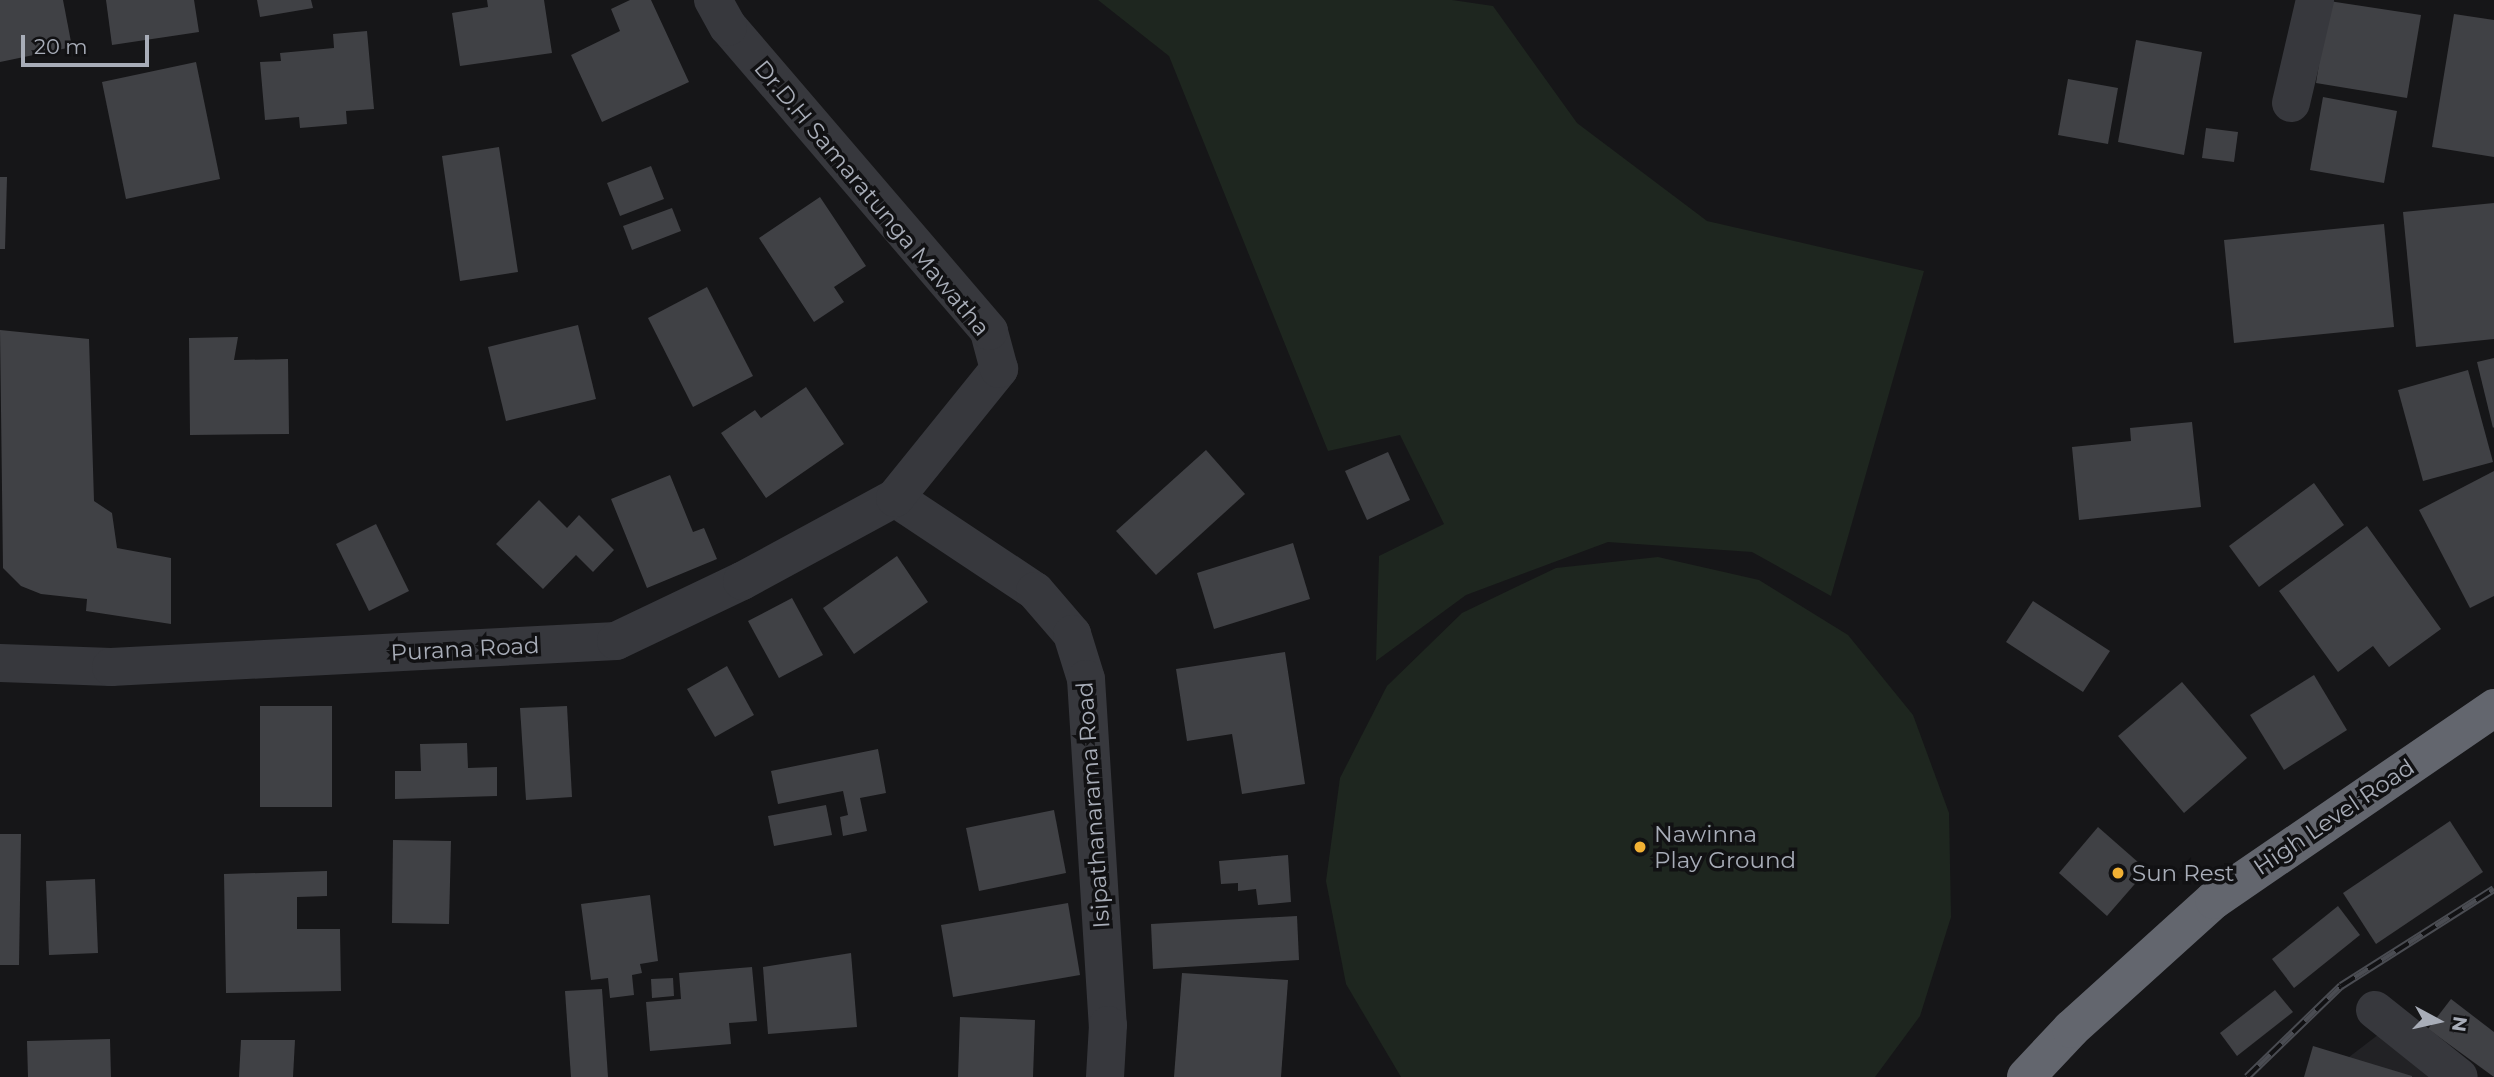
<!DOCTYPE html>
<style>
body{margin:0}
#map{position:relative;width:2494px;height:1077px;overflow:hidden;background:#161618;font-family:Montserrat,sans-serif}
div>[style]{position:absolute}
.built>*{inset:0;background:#222225}
.green>*{inset:0;background:#1e261f}
.building>*{inset:0;background:#404145}
.minor>*{height:38px;margin:-19px;padding:0 19px;transform-origin:19px;border-radius:19px;background:#37383d}
.highway>*{height:38px;margin:-19px;padding:0 19px;transform-origin:19px;border-radius:19px;background:#63666e}
.rail>*{height:8px;margin-top:-4px;transform-origin:0;background:repeating-linear-gradient(90deg,#111113 0 16px,#4a4c52 0 32px);box-sizing:border-box;border-block:2px solid #4a4c52}
.dots>*{width:19px;height:19px;translate:-50% -50%;box-sizing:border-box;border:4px solid #111113;border-radius:50%}
span{translate:-50% -50%;white-space:nowrap;text-align:center;line-height:1.15;-webkit-text-stroke:7px #111113;paint-order:stroke}
.street-label{font-size:23px;color:#a8adb8}
.poi-label{font-size:23px;color:#a8adb8}
.left{translate:0 -50%;text-align:left}
.north{position:absolute;left:2403px;top:986px;width:70px;height:70px;-webkit-text-stroke:5px #111113;paint-order:stroke;rotate:98deg;font-size:19px;font-weight:700;line-height:28px;text-align:center;color:#a8adb8}
.north::after{content:'';display:block;margin:auto;width:24px;height:32px;background:#a8adb8;clip-path:polygon(50% 0,100% 100%,50% 72%,0 100%)}
.scale{position:absolute;left:21px;top:35px;width:128px;height:32px;box-sizing:border-box;border:4px solid #a8adb8;border-top:0;padding-left:9px;font-size:21px;line-height:24px;white-space:nowrap;color:#a8adb8;-webkit-text-stroke:5px #111113;paint-order:stroke}
</style>
<div id="map">
<div class="built">
<div style="clip-path:polygon(2383px 1031px,2443px 1077px,2323px 1077px)"></div>
</div>
<div class="green">
<div style="clip-path:polygon(1098px 0,1452px 0,1493px 6px,1577px 123px,1707px 221px,1924px 271px,1831px 596px,1752px 552px,1608px 542px,1466px 595px,1376px 661px,1379px 556px,1444px 524px,1400px 435px,1328px 451px,1169px 56px)"></div>
<div style="clip-path:polygon(1658px 557px,1759px 580px,1848px 635px,1913px 715px,1949px 813px,1951px 917px,1920px 1016px,1875px 1077px,1401px 1077px,1346px 984px,1326px 881px,1340px 778px,1387px 686px,1462px 613px,1556px 568px)"></div>
</div>
<div class="building">
<div style="clip-path:polygon(0 0,63px 0,72px 47px,0 62px)"></div>
<div style="clip-path:polygon(106px 0,194px 0,199px 32px,112px 45px)"></div>
<div style="clip-path:polygon(257px 0,311px 0,313px 8px,260px 17px)"></div>
<div style="clip-path:polygon(487px 0,544px 0,552px 53px,460px 66px,452px 13px,488px 7px)"></div>
<div style="clip-path:polygon(630px 0,651px 0,689px 82px,602px 122px,571px 55px,620px 31px,611px 9px)"></div>
<div style="clip-path:polygon(2329px 1px,2421px 15px,2407px 98px,2316px 83px)"></div>
<div style="clip-path:polygon(2454px 14px,2494px 20px,2494px 157px,2432px 147px)"></div>
<div style="clip-path:polygon(367px 31px,374px 109px,346px 111px,347px 124px,300px 128px,299px 117px,265px 120px,260px 62px,281px 61px,280px 53px,334px 48px,333px 34px)"></div>
<div style="clip-path:polygon(2136px 40px,2202px 52px,2184px 155px,2118px 142px)"></div>
<div style="clip-path:polygon(196px 62px,220px 179px,126px 199px,102px 82px)"></div>
<div style="clip-path:polygon(2068px 79px,2118px 88px,2108px 144px,2058px 135px)"></div>
<div style="clip-path:polygon(2323px 97px,2397px 111px,2384px 183px,2310px 170px)"></div>
<div style="clip-path:polygon(2206px 128px,2238px 132px,2234px 162px,2202px 158px)"></div>
<div style="clip-path:polygon(499px 147px,518px 272px,460px 281px,442px 156px)"></div>
<div style="clip-path:polygon(651px 166px,664px 199px,620px 216px,607px 183px)"></div>
<div style="clip-path:polygon(0 177px,7px 177px,5px 249px,0 249px)"></div>
<div style="clip-path:polygon(820px 197px,866px 266px,834px 287px,844px 302px,814px 322px,759px 238px)"></div>
<div style="clip-path:polygon(2494px 203px,2494px 339px,2416px 347px,2403px 212px)"></div>
<div style="clip-path:polygon(672px 208px,681px 231px,632px 250px,623px 226px)"></div>
<div style="clip-path:polygon(2384px 224px,2394px 327px,2234px 343px,2224px 240px)"></div>
<div style="clip-path:polygon(707px 287px,753px 376px,693px 407px,648px 318px)"></div>
<div style="clip-path:polygon(578px 325px,596px 399px,506px 421px,488px 347px)"></div>
<div style="clip-path:polygon(0 330px,89px 339px,94px 501px,112px 513px,117px 548px,171px 558px,171px 624px,86px 611px,87px 599px,41px 594px,21px 586px,3px 568px)"></div>
<div style="clip-path:polygon(238px 337px,234px 360px,288px 359px,289px 434px,190px 435px,189px 338px)"></div>
<div style="clip-path:polygon(2494px 358px,2494px 427px,2493px 428px,2477px 362px)"></div>
<div style="clip-path:polygon(2468px 370px,2493px 462px,2423px 481px,2398px 390px)"></div>
<div style="clip-path:polygon(806px 387px,844px 444px,766px 498px,721px 433px,755px 410px,761px 418px)"></div>
<div style="clip-path:polygon(2192px 422px,2201px 507px,2079px 520px,2072px 447px,2131px 441px,2130px 428px)"></div>
<div style="clip-path:polygon(1206px 450px,1245px 494px,1156px 575px,1116px 531px)"></div>
<div style="clip-path:polygon(1388px 452px,1410px 500px,1367px 520px,1345px 471px)"></div>
<div style="clip-path:polygon(2494px 471px,2494px 596px,2470px 608px,2419px 510px)"></div>
<div style="clip-path:polygon(670px 475px,693px 532px,704px 528px,717px 559px,647px 588px,611px 499px)"></div>
<div style="clip-path:polygon(2314px 483px,2344px 525px,2259px 587px,2229px 546px)"></div>
<div style="clip-path:polygon(539px 500px,567px 528px,579px 515px,614px 550px,593px 572px,576px 555px,543px 589px,496px 544px)"></div>
<div style="clip-path:polygon(376px 524px,409px 591px,369px 611px,336px 544px)"></div>
<div style="clip-path:polygon(2367px 526px,2441px 629px,2389px 667px,2373px 646px,2338px 672px,2279px 591px)"></div>
<div style="clip-path:polygon(1293px 543px,1310px 599px,1214px 629px,1197px 573px)"></div>
<div style="clip-path:polygon(897px 556px,928px 602px,854px 654px,823px 608px)"></div>
<div style="clip-path:polygon(792px 598px,823px 655px,779px 678px,748px 621px)"></div>
<div style="clip-path:polygon(2033px 601px,2110px 651px,2083px 692px,2006px 642px)"></div>
<div style="clip-path:polygon(1285px 652px,1305px 784px,1242px 794px,1232px 734px,1187px 741px,1176px 669px)"></div>
<div style="clip-path:polygon(727px 666px,754px 715px,715px 737px,687px 689px)"></div>
<div style="clip-path:polygon(2314px 675px,2347px 730px,2284px 770px,2250px 715px)"></div>
<div style="clip-path:polygon(2182px 682px,2247px 758px,2184px 813px,2118px 736px)"></div>
<div style="clip-path:polygon(260px 706px,332px 706px,332px 807px,260px 807px)"></div>
<div style="clip-path:polygon(567px 706px,572px 797px,526px 800px,520px 708px)"></div>
<div style="clip-path:polygon(467px 743px,468px 768px,497px 767px,497px 796px,395px 799px,395px 771px,421px 771px,420px 744px)"></div>
<div style="clip-path:polygon(878px 749px,886px 793px,860px 798px,867px 831px,843px 836px,840px 817px,848px 815px,843px 791px,778px 804px,771px 771px)"></div>
<div style="clip-path:polygon(826px 805px,832px 835px,774px 846px,768px 816px)"></div>
<div style="clip-path:polygon(1054px 810px,1066px 873px,979px 891px,966px 828px)"></div>
<div style="clip-path:polygon(2450px 821px,2483px 872px,2376px 944px,2343px 893px)"></div>
<div style="clip-path:polygon(2098px 827px,2147px 870px,2107px 916px,2059px 873px)"></div>
<div style="clip-path:polygon(0 834px,21px 834px,19px 965px,0 965px)"></div>
<div style="clip-path:polygon(393px 840px,451px 841px,449px 924px,392px 923px)"></div>
<div style="clip-path:polygon(1288px 855px,1291px 902px,1258px 905px,1256px 889px,1238px 891px,1238px 883px,1221px 884px,1219px 861px)"></div>
<div style="clip-path:polygon(327px 871px,327px 896px,297px 897px,297px 929px,340px 929px,341px 991px,226px 993px,224px 874px)"></div>
<div style="clip-path:polygon(95px 879px,98px 953px,49px 955px,46px 881px)"></div>
<div style="clip-path:polygon(650px 895px,658px 961px,640px 964px,642px 973px,632px 975px,634px 995px,610px 998px,608px 978px,591px 980px,581px 904px)"></div>
<div style="clip-path:polygon(1068px 903px,1080px 975px,953px 997px,941px 925px)"></div>
<div style="clip-path:polygon(2338px 906px,2360px 935px,2294px 988px,2272px 959px)"></div>
<div style="clip-path:polygon(1297px 916px,1299px 960px,1153px 969px,1151px 924px)"></div>
<div style="clip-path:polygon(851px 953px,857px 1027px,768px 1034px,763px 967px)"></div>
<div style="clip-path:polygon(752px 967px,757px 1021px,729px 1023px,731px 1044px,650px 1051px,646px 1002px,681px 999px,679px 973px)"></div>
<div style="clip-path:polygon(1182px 973px,1288px 980px,1281px 1077px,1174px 1077px)"></div>
<div style="clip-path:polygon(673px 978px,674px 996px,652px 998px,651px 979px)"></div>
<div style="clip-path:polygon(602px 989px,608px 1077px,571px 1077px,565px 991px)"></div>
<div style="clip-path:polygon(2275px 990px,2293px 1012px,2237px 1056px,2220px 1033px)"></div>
<div style="clip-path:polygon(2451px 999px,2494px 1032px,2494px 1077px,2428px 1029px)"></div>
<div style="clip-path:polygon(960px 1017px,1035px 1020px,1033px 1077px,958px 1077px)"></div>
<div style="clip-path:polygon(110px 1039px,111px 1077px,28px 1077px,27px 1041px)"></div>
<div style="clip-path:polygon(241px 1040px,295px 1040px,293px 1077px,239px 1077px)"></div>
<div style="clip-path:polygon(2313px 1046px,2412px 1076px,2412px 1077px,2304px 1077px)"></div>
</div>
<div class="minor">
<div style="left:2291px;top:103px;width:106px;rotate:-76.9deg"></div>
<div style="left:895px;top:498px;width:168px;rotate:33.6deg"></div>
<div style="left:1035px;top:591px;width:57px;rotate:49.3deg"></div>
<div style="left:1072px;top:634px;width:47px;rotate:72.7deg"></div>
<div style="left:1086px;top:679px;width:347px;rotate:86.4deg"></div>
<div style="left:1108px;top:1025px;width:52px;rotate:93.3deg"></div>
<div style="left:0;top:663px;width:111px;rotate:2.1deg"></div>
<div style="left:111px;top:667px;width:506px;rotate:-2.95deg"></div>
<div style="left:616px;top:641px;width:140px;rotate:-25.5deg"></div>
<div style="left:742px;top:581px;width:174px;rotate:-28.5deg"></div>
<div style="left:895px;top:498px;width:166px;rotate:-51.1deg"></div>
<div style="left:999px;top:369px;width:39px;rotate:-105deg"></div>
<div style="left:989px;top:331px;width:401px;rotate:-130.6deg"></div>
<div style="left:728px;top:27px;width:31px;rotate:-119deg"></div>
<div style="left:2375px;top:1010px;width:107px;rotate:38.6deg"></div>
</div>
<div class="highway">
<div style="left:2026px;top:1077px;width:66px;rotate:-46.8deg"></div>
<div style="left:2071px;top:1029px;width:193px;rotate:-42.1deg"></div>
<div style="left:2214px;top:900px;width:340px;rotate:-34.4deg"></div>
</div>
<div class="rail">
<div style="left:2247px;top:1077px;width:131px;rotate:-44.1deg"></div>
<div style="left:2341px;top:986px;width:181px;rotate:-32.4deg"></div>
</div>
<div class="dots">
<div style="left:1640px;top:847px;background:#f2b134"></div>
<div style="left:2118px;top:873px;background:#f2b134"></div>
</div>
<div class="street-label">
<span style="left:872px;top:198px;rotate:50deg">Dr.D.H Samaratunga Mawatha</span>
<span style="left:465px;top:649px;rotate:-3deg">Purana Road</span>
<span style="left:1093px;top:805px;rotate:-94deg">Isipathanarama Road</span>
<span style="left:2334px;top:817px;rotate:-34deg">High Level Road</span>
</div>
<div class="poi-label">
<span class="left" style="left:1654px;top:847px">Nawinna<br>Play Ground</span>
<span class="left" style="left:2132px;top:873px">Sun Rest</span>
</div>
<div class="north">N</div>
<div class="scale">20 m</div>
</div>
